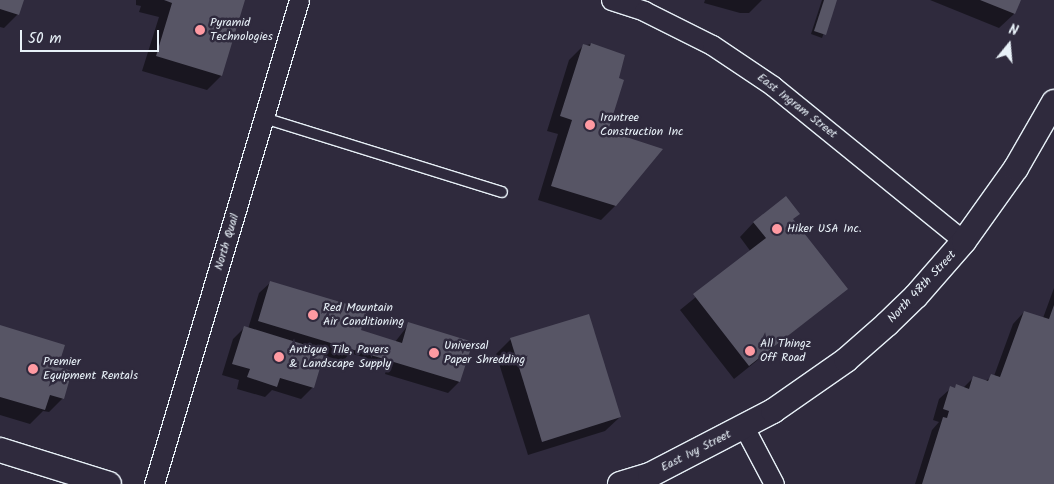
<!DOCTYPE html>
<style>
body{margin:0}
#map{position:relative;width:1054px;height:484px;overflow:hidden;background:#2f2a3d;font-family:Kalam,sans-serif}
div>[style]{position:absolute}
.shadow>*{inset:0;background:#0007}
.building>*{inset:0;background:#575565}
.roads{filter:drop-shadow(1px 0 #e8f1f8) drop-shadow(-1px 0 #e8f1f8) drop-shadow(0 1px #e8f1f8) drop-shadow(0 -1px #e8f1f8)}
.service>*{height:10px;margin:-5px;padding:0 5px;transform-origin:5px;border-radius:5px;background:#2f2a3d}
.minor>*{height:19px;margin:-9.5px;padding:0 9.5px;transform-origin:9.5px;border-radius:9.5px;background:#2f2a3d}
.tertiary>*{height:24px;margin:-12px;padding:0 12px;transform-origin:12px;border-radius:12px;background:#2f2a3d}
.dots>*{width:14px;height:14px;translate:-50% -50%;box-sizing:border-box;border:2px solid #2f2a3d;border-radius:50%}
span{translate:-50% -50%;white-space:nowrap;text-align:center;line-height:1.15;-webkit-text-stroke:5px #2f2a3d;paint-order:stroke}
.poi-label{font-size:12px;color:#e8f1f8}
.left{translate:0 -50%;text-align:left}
.street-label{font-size:12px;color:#e8f1f8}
.north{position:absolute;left:984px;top:20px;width:50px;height:50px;-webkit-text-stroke:4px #2f2a3d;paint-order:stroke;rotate:17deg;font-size:14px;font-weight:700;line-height:20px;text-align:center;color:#e8f1f8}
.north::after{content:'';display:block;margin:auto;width:18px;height:22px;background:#e8f1f8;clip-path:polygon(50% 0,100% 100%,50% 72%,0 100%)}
.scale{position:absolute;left:20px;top:30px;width:139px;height:22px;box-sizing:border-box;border:2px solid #e8f1f8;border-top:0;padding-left:6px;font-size:15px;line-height:18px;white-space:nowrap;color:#e8f1f8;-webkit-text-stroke:4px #2f2a3d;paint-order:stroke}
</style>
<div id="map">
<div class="shadow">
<div style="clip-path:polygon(0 0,23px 0,18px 14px,4px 28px,0 27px)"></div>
<div style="clip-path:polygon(136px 0,244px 0,221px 76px,207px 90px,142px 71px,159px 17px,139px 12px,141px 6px,136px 5px)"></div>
<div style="clip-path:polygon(705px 0,762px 0,749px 13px,740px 13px,704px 3px)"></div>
<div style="clip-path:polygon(822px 0,836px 0,822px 38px,811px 34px)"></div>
<div style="clip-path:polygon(930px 0,1019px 0,1014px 14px,999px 28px)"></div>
<div style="clip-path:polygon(591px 44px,615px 206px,601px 220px,538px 200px,558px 134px,547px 131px,569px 60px,583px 46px)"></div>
<div style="clip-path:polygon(792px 219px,846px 289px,734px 379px,680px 310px,751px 252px,740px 237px,754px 222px)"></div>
<div style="clip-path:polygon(271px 282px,360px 331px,395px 342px,409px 324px,459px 382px,448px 393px,385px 374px,388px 365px,350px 353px,343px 361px,322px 355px,313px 387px,301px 399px,272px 390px,265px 397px,237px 389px,239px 380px,222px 375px,233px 339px,244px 328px,248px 329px,259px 293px)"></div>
<div style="clip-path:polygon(1054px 288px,1054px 484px,915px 484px,932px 430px,939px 422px,933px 420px,939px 399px,951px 388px,963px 388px,974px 377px,985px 381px,994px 376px,1013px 324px,1024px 312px,1043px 318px)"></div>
<div style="clip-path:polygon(0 327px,63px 398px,49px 412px,43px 411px,30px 424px,0 415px)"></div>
<div style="clip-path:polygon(511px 339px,620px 417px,605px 431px,528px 455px,496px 354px)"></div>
</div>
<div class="building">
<div style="clip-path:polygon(0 0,24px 0,19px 15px,0 9px)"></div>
<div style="clip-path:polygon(164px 0,245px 0,222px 76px,156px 56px,172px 3px)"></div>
<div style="clip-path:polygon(824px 0,837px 0,826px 35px,814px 31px)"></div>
<div style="clip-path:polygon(980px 0,1021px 0,1015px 14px)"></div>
<div style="clip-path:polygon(591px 43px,625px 55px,619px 78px,624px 80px,608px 131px,663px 149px,616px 206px,551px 186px,572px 120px,560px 116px,583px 44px,590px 46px)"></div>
<div style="clip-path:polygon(786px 196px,800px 214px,793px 219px,848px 289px,749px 366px,693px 294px,766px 238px,753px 222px)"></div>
<div style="clip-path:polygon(270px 281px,367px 310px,361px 330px,402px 343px,408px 322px,473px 342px,460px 382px,258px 321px)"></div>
<div style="clip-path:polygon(1054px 305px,1054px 484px,922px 484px,943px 417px,947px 418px,949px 411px,943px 409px,950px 386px,955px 388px,956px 384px,969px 389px,973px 376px,988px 381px,991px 374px,1000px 377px,1024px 311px,1049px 319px)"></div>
<div style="clip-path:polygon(589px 314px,621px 417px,542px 442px,510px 338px)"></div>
<div style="clip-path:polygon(0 325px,65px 345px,58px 367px,72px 371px,64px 399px,50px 395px,45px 410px,0 397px)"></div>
<div style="clip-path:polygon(244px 326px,325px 351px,314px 388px,280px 378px,277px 387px,247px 377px,250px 369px,232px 364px)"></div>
</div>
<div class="roads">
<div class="service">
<div style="left:264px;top:118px;width:249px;rotate:17.3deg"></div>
</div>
<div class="minor">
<div style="left:611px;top:0;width:35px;rotate:18deg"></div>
<div style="left:644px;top:11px;width:76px;rotate:26.6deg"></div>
<div style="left:712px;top:45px;width:73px;rotate:33.9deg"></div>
<div style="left:773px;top:86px;width:246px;rotate:39.1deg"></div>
<div style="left:744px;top:427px;width:64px;rotate:62.2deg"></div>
<div style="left:154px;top:484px;width:505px;rotate:-73.32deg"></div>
</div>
<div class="tertiary">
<div style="left:0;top:450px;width:114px;rotate:17.3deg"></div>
<div style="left:620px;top:484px;width:31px;rotate:-17deg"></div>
<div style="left:650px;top:475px;width:139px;rotate:-27.5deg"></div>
<div style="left:773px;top:411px;width:89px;rotate:-34.9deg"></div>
<div style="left:846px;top:360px;width:55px;rotate:-41.3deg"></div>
<div style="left:887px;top:324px;width:40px;rotate:-44deg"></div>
<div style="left:916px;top:296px;width:73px;rotate:-48.9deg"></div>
<div style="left:964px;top:241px;width:90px;rotate:-54.5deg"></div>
<div style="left:1016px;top:168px;width:76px;rotate:-60.1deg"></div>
</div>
</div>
<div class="dots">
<div style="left:200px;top:30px;background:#ff9aa2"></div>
<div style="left:590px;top:125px;background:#ff9aa2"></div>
<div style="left:777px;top:229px;background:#ff9aa2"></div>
<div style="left:313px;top:315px;background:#ff9aa2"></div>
<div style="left:750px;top:351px;background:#ff9aa2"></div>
<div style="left:434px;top:353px;background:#ff9aa2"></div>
<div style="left:279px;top:357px;background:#ff9aa2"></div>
<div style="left:33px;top:369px;background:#ff9aa2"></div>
</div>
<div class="poi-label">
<span class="left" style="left:210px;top:30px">Pyramid<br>Technologies</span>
<span class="left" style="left:600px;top:125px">Irontree<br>Construction Inc</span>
<span class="left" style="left:787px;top:229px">Hiker USA Inc.</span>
<span class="left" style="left:323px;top:315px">Red Mountain<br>Air Conditioning</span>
<span class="left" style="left:760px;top:351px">All Thingz<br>Off Road</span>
<span class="left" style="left:444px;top:353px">Universal<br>Paper Shredding</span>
<span class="left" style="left:289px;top:357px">Antique Tile, Pavers<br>&amp; Landscape Supply</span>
<span class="left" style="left:43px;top:369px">Premier<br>Equipment Rentals</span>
</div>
<div class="street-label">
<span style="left:797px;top:106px;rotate:38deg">East Ingram Street</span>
<span style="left:227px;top:242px;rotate:-73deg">North Quail</span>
<span style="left:922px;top:287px;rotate:-47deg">North 48th Street</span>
<span style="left:696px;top:451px;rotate:-27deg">East Ivy Street</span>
</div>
<div class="north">N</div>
<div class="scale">50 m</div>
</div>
